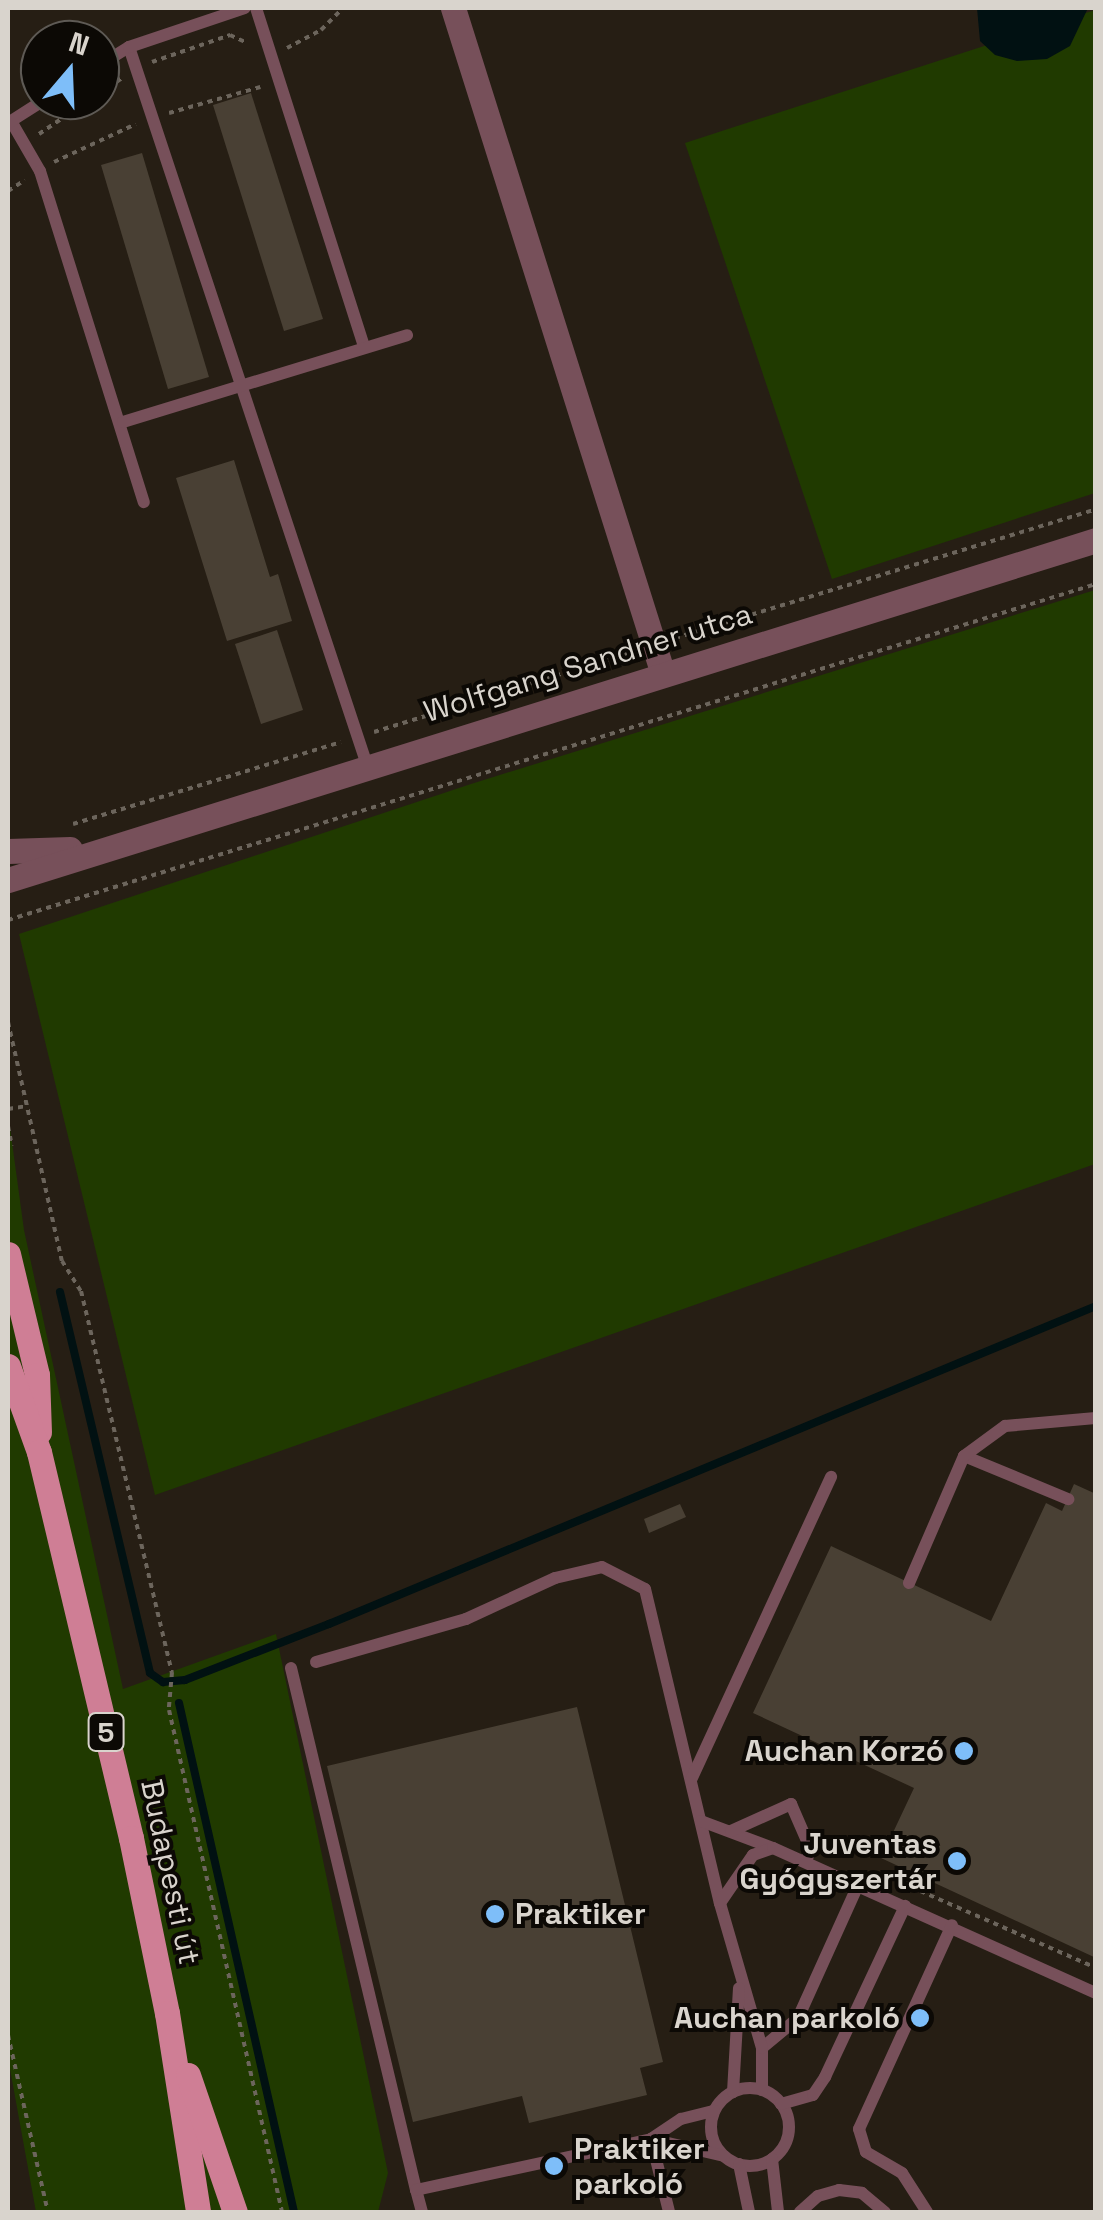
<!DOCTYPE html>
<meta charset="utf-8">
<style>
body{margin:0}
#map{position:relative;width:1103px;height:2220px;overflow:hidden;background:#261e14;font-family:"Space Grotesk",sans-serif}
div>[style]{position:absolute}
.green>*{inset:0;background:#203a00}
.water>*{inset:0;background:#011112}
.stream>*{height:8px;margin:-4px;padding:0 4px;transform-origin:4px;border-radius:4px;background:#011112}
.building>*{inset:0;background:#494034}
.path>*{height:4px;margin-top:-2px;transform-origin:0;background:repeating-linear-gradient(90deg,#6c655c 0 5px,transparent 0 10px)}
.service>*{height:12px;margin:-6px;padding:0 6px;transform-origin:6px;border-radius:6px;background:#77505a}
.service>.ring{margin:-6px;padding:0;box-sizing:content-box;background:none;border:12px solid #77505a;border-radius:50%}
.minor>*{height:25px;margin:-12.5px;padding:0 12.5px;transform-origin:12.5px;border-radius:12.5px;background:#77505a}
.primary>*{height:25px;margin:-12.5px;padding:0 12.5px;transform-origin:12.5px;border-radius:12.5px;background:#cf7e95}
.dots>*{width:28px;height:28px;translate:-50% -50%;box-sizing:border-box;border:5px solid #0c0905;border-radius:50%}
span{translate:-50% -50%;white-space:nowrap;text-align:center;line-height:1.15;-webkit-text-stroke:8px #0c0905;paint-order:stroke}
.shield-label span{padding:2px 8px;background:#0c0905;border:2px solid;border-radius:8px;-webkit-text-stroke-width:0}
.shield-label{font-size:28px;color:#d9d4cd;font-weight:700}
.street-label{font-size:30px;color:#d9d4cd}
.poi-label{font-size:30px;color:#d9d4cd;font-weight:700}
.right{translate:-100% -50%;text-align:right}
.left{translate:0 -50%;text-align:left}
.frame{position:absolute;inset:0;border:10px solid #d9d4cd;pointer-events:none}
.north{position:absolute;left:20px;top:20px;width:100px;height:100px;box-sizing:border-box;background:#0c0905;border:2px solid #5e5a55;border-radius:50%;rotate:19deg;font-size:28px;font-weight:700;line-height:40px;text-align:center;color:#d9d4cd}
.north::after{content:'';display:block;margin:auto;width:35px;height:45px;background:#7ebef9;clip-path:polygon(50% 0,100% 100%,50% 72%,0 100%)}
</style>
<div id="map">
<div class="green">
<div style="clip-path:polygon(1095px 10px,1095px 493px,832px 579px,685px 143px)"></div>
<div style="clip-path:polygon(1095px 590px,1095px 1164px,155px 1495px,19px 934px,471px 784px)"></div>
<div style="clip-path:polygon(8px 1113px,24px 1230px,123px 1689px,276px 1634px,388px 2173px,378px 2212px,36px 2212px,8px 2058px)"></div>
</div>
<div class="water">
<div style="clip-path:polygon(977px 8px,1088px 8px,1070px 46px,1047px 59px,1017px 61px,995px 55px,980px 41px)"></div>
</div>
<div class="stream">
<div style="left:60px;top:1292px;width:391px;rotate:76.7deg"></div>
<div style="left:150px;top:1673px;width:16px;rotate:35deg"></div>
<div style="left:163px;top:1682px;width:22px;rotate:-5deg"></div>
<div style="left:185px;top:1680px;width:155px;rotate:-21.3deg"></div>
<div style="left:329px;top:1624px;width:830px;rotate:-22.52deg"></div>
<div style="left:179px;top:1703px;width:522px;rotate:77.27deg"></div>
</div>
<div class="building">
<div style="clip-path:polygon(251px 93px,323px 319px,284px 331px,213px 105px)"></div>
<div style="clip-path:polygon(142px 153px,209px 377px,168px 389px,101px 165px)"></div>
<div style="clip-path:polygon(234px 460px,270px 577px,278px 574px,292px 621px,227px 641px,176px 478px)"></div>
<div style="clip-path:polygon(277px 630px,303px 710px,261px 724px,235px 644px)"></div>
<div style="clip-path:polygon(1074px 1484px,1096px 1494px,1096px 1958px,881px 1858px,914px 1788px,753px 1713px,831px 1546px,991px 1621px,1046px 1503px,1062px 1511px)"></div>
<div style="clip-path:polygon(680px 1504px,686px 1517px,649px 1533px,644px 1519px)"></div>
<div style="clip-path:polygon(577px 1707px,663px 2062px,640px 2068px,647px 2095px,529px 2123px,522px 2096px,413px 2122px,327px 1766px)"></div>
</div>
<div class="path">
<div style="left:287px;top:48px;width:38px;rotate:-28deg"></div>
<div style="left:321px;top:30px;width:31px;rotate:-45deg"></div>
<div style="left:152px;top:62px;width:83px;rotate:-19.1deg"></div>
<div style="left:230px;top:35px;width:19px;rotate:25deg"></div>
<div style="left:100px;top:93px;width:27px;rotate:-34deg"></div>
<div style="left:169px;top:113px;width:95px;rotate:-15.9deg"></div>
<div style="left:39px;top:134px;width:60px;rotate:-34.2deg"></div>
<div style="left:54px;top:162px;width:90px;rotate:-24.9deg"></div>
<div style="left:8px;top:191px;width:20px;rotate:-33deg"></div>
<div style="left:675px;top:638px;width:440px;rotate:-17deg"></div>
<div style="left:374px;top:732px;width:270px;rotate:-17.2deg"></div>
<div style="left:73px;top:824px;width:280px;rotate:-17deg"></div>
<div style="left:8px;top:920px;width:1139px;rotate:-17.16deg"></div>
<div style="left:8px;top:1022px;width:245px;rotate:77.3deg"></div>
<div style="left:62px;top:1261px;width:36px;rotate:58deg"></div>
<div style="left:81px;top:1291px;width:392px;rotate:76.6deg"></div>
<div style="left:172px;top:1672px;width:38px;rotate:95deg"></div>
<div style="left:169px;top:1710px;width:515px;rotate:77.31deg"></div>
<div style="left:8px;top:1109px;width:20px;rotate:-9deg"></div>
<div style="left:8px;top:1126px;width:20px;rotate:79deg"></div>
<div style="left:911px;top:1887px;width:202px;rotate:23.6deg"></div>
<div style="left:8px;top:2035px;width:181px;rotate:77.3deg"></div>
</div>
<div class="service">
<div style="left:256px;top:8px;width:356px;rotate:72.3deg"></div>
<div style="left:129px;top:47px;width:756px;rotate:71.66deg"></div>
<div style="left:100px;top:65px;width:34px;rotate:-32deg"></div>
<div style="left:129px;top:47px;width:122px;rotate:-18.6deg"></div>
<div style="left:11px;top:121px;width:58px;rotate:59.9deg"></div>
<div style="left:40px;top:171px;width:347px;rotate:72.6deg"></div>
<div style="left:8px;top:123px;width:43px;rotate:-32.6deg"></div>
<div style="left:123px;top:422px;width:297px;rotate:-17deg"></div>
<div style="left:964px;top:1456px;width:113px;rotate:22.5deg"></div>
<div style="left:909px;top:1583px;width:138px;rotate:-66.6deg"></div>
<div style="left:964px;top:1456px;width:51px;rotate:-36.2deg"></div>
<div style="left:1005px;top:1426px;width:91px;rotate:-5deg"></div>
<div style="left:316px;top:1662px;width:156px;rotate:-16deg"></div>
<div style="left:466px;top:1619px;width:98px;rotate:-24.7deg"></div>
<div style="left:555px;top:1578px;width:48px;rotate:-13.2deg"></div>
<div style="left:602px;top:1567px;width:48px;rotate:27.1deg"></div>
<div style="left:645px;top:1589px;width:323px;rotate:76.6deg"></div>
<div style="left:291px;top:1668px;width:537px;rotate:76.53deg"></div>
<div style="left:691px;top:1780px;width:334px;rotate:-65.2deg"></div>
<div style="left:701px;top:1821px;width:77px;rotate:20.6deg"></div>
<div style="left:731px;top:1831px;width:66px;rotate:-24.2deg"></div>
<div style="left:791px;top:1804px;width:50px;rotate:66.5deg"></div>
<div style="left:811px;top:1850px;width:13px;rotate:117deg"></div>
<div style="left:762px;top:2048px;width:47px;rotate:-39.8deg"></div>
<div style="left:798px;top:2018px;width:146px;rotate:-65.7deg"></div>
<div class="ring" style="left:711px;top:2088px;width:66px;height:66px"></div>
<div style="left:762px;top:2090px;width:42px;rotate:-90deg"></div>
<div style="left:762px;top:2048px;width:151px;rotate:-106.2deg"></div>
<div style="left:720px;top:1903px;width:58px;rotate:-55.5deg"></div>
<div style="left:753px;top:1855px;width:21px;rotate:-19deg"></div>
<div style="left:773px;top:1848px;width:354px;rotate:24.2deg"></div>
<div style="left:733px;top:2092px;width:104px;rotate:-86.7deg"></div>
<div style="left:781px;top:2104px;width:33px;rotate:-16deg"></div>
<div style="left:813px;top:2095px;width:22px;rotate:-56deg"></div>
<div style="left:825px;top:2077px;width:189px;rotate:-64.9deg"></div>
<div style="left:651px;top:2139px;width:75px;rotate:13.1deg"></div>
<div style="left:651px;top:2139px;width:36px;rotate:-34deg"></div>
<div style="left:681px;top:2119px;width:34px;rotate:-14deg"></div>
<div style="left:772px;top:2159px;width:53px;rotate:83.5deg"></div>
<div style="left:739px;top:2164px;width:49px;rotate:78.2deg"></div>
<div style="left:422px;top:2212px;width:23px;rotate:-105deg"></div>
<div style="left:416px;top:2190px;width:240px;rotate:-12.2deg"></div>
<div style="left:651px;top:2139px;width:75px;rotate:76.1deg"></div>
<div style="left:800px;top:2212px;width:24px;rotate:-42deg"></div>
<div style="left:818px;top:2196px;width:22px;rotate:-16deg"></div>
<div style="left:839px;top:2190px;width:23px;rotate:7deg"></div>
<div style="left:862px;top:2193px;width:30px;rotate:40deg"></div>
<div style="left:927px;top:2212px;width:46px;rotate:-122.7deg"></div>
<div style="left:902px;top:2173px;width:42px;rotate:-149.7deg"></div>
<div style="left:866px;top:2152px;width:24px;rotate:-107deg"></div>
<div style="left:859px;top:2129px;width:224px;rotate:-65.5deg"></div>
</div>
<div class="minor">
<div style="left:453px;top:8px;width:698px;rotate:72.5deg"></div>
<div style="left:8px;top:851px;width:62px;rotate:-1.8deg"></div>
<div style="left:8px;top:880px;width:1140px;rotate:-17.35deg"></div>
</div>
<div class="primary">
<div style="left:8px;top:1254px;width:124px;rotate:76.5deg"></div>
<div style="left:37px;top:1375px;width:57px;rotate:88deg"></div>
<div style="left:8px;top:1366px;width:91px;rotate:70.2deg"></div>
<div style="left:39px;top:1452px;width:397px;rotate:76.6deg"></div>
<div style="left:131px;top:1838px;width:179px;rotate:78.4deg"></div>
<div style="left:167px;top:2013px;width:201px;rotate:81.1deg"></div>
<div style="left:188px;top:2075px;width:145px;rotate:71.1deg"></div>
</div>
<div class="dots">
<div style="left:964px;top:1751px;background:#7ebef9"></div>
<div style="left:957px;top:1861px;background:#7ebef9"></div>
<div style="left:495px;top:1914px;background:#7ebef9"></div>
<div style="left:920px;top:2018px;background:#7ebef9"></div>
<div style="left:554px;top:2166px;background:#7ebef9"></div>
</div>
<div class="shield-label">
<span style="left:106px;top:1732px">5</span>
</div>
<div class="street-label">
<span style="left:588px;top:663px;rotate:-17deg">Wolfgang Sandner utca</span>
<span style="left:170px;top:1872px;rotate:78deg">Budapesti út</span>
</div>
<div class="poi-label">
<span class="right" style="left:944px;top:1751px">Auchan Korzó</span>
<span class="right" style="left:937px;top:1861px">Juventas<br>Gyógyszertár</span>
<span class="left" style="left:515px;top:1914px">Praktiker</span>
<span class="right" style="left:900px;top:2018px">Auchan parkoló</span>
<span class="left" style="left:574px;top:2166px">Praktiker<br>parkoló</span>
</div>
<div class="frame"></div>
<div class="north">N</div>
</div>
